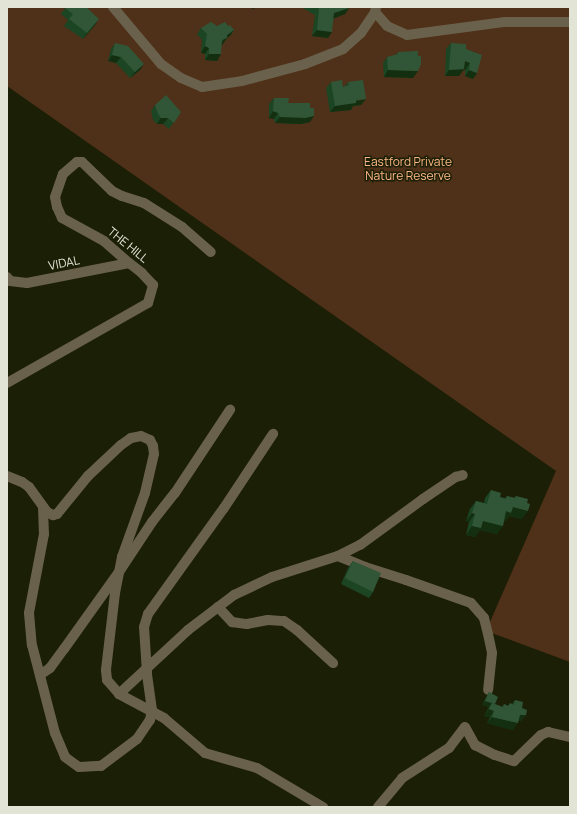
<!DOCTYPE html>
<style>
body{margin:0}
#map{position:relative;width:577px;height:814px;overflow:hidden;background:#1b1f06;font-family:Manrope,sans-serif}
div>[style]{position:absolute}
.green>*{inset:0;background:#4f3018}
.minor>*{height:10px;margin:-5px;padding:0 5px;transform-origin:5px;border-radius:5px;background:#6a614c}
.wall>*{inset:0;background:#1c4524}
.shaded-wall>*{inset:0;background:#132f10}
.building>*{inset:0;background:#315637}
span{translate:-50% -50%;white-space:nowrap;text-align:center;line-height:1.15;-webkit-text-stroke:3px #1b1f06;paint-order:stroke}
.park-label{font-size:12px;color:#fcb683}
.street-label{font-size:12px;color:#e2e5d6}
.frame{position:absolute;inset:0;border:8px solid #e2e5d6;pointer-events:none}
</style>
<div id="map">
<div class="green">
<div style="clip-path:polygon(7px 7px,570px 7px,570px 662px,486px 631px,556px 471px,7px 86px)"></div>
</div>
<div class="minor">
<div style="left:113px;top:7px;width:75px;rotate:49.9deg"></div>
<div style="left:161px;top:64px;width:24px;rotate:35deg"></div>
<div style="left:181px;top:78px;width:23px;rotate:23deg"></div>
<div style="left:202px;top:87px;width:40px;rotate:-8.5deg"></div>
<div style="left:242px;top:81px;width:65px;rotate:-15.1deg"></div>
<div style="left:305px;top:64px;width:41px;rotate:-21.5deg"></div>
<div style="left:343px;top:49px;width:24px;rotate:-42deg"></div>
<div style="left:361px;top:33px;width:25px;rotate:-56deg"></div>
<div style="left:376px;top:7px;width:5px;rotate:101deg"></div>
<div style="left:375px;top:12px;width:18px;rotate:49deg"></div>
<div style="left:387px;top:26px;width:22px;rotate:24deg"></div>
<div style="left:407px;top:35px;width:99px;rotate:-7.6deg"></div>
<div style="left:505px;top:22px;width:65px"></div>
<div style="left:7px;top:277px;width:5px;rotate:53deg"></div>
<div style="left:10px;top:281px;width:17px;rotate:7deg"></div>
<div style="left:27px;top:283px;width:104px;rotate:-11.1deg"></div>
<div style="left:7px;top:383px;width:162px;rotate:-29.6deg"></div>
<div style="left:148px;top:303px;width:19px;rotate:-74deg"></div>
<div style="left:153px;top:285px;width:16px;rotate:-133deg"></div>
<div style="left:142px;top:273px;width:16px;rotate:-142deg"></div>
<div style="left:129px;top:263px;width:33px;rotate:-139deg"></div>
<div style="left:104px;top:241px;width:48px;rotate:-151.3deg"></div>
<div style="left:62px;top:218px;width:12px;rotate:-114deg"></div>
<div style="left:57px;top:207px;width:10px;rotate:-101deg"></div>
<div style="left:55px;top:197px;width:24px;rotate:-71deg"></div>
<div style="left:63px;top:174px;width:18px;rotate:-41deg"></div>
<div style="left:77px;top:162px;width:5px"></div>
<div style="left:82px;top:162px;width:42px;rotate:44deg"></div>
<div style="left:112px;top:191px;width:11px;rotate:27deg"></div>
<div style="left:122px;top:196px;width:23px;rotate:18deg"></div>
<div style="left:144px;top:203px;width:45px;rotate:32.3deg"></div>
<div style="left:182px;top:227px;width:38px;rotate:41deg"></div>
<div style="left:7px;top:476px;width:16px;rotate:22deg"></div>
<div style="left:22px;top:482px;width:9px;rotate:36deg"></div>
<div style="left:29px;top:487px;width:31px;rotate:54deg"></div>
<div style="left:47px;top:512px;width:7px;rotate:27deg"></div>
<div style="left:53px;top:515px;width:4px;rotate:-14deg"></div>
<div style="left:57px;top:514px;width:49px;rotate:-50.8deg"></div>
<div style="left:88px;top:476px;width:45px;rotate:-43.2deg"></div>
<div style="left:121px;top:445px;width:12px;rotate:-35deg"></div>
<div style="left:131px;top:438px;width:10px;rotate:-11deg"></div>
<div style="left:141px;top:436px;width:10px;rotate:24deg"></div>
<div style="left:150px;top:440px;width:7px;rotate:63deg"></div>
<div style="left:153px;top:446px;width:8px;rotate:83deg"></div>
<div style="left:154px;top:454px;width:40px;rotate:103deg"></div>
<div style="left:145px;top:493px;width:68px;rotate:109.8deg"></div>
<div style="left:122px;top:557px;width:37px;rotate:101deg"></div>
<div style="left:115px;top:593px;width:78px;rotate:96.7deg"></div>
<div style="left:106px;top:670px;width:10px;rotate:84deg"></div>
<div style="left:107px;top:680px;width:18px;rotate:49deg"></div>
<div style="left:119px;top:694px;width:51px;rotate:28.1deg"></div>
<div style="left:164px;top:718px;width:54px;rotate:40.5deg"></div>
<div style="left:205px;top:753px;width:54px;rotate:16.1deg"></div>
<div style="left:257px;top:768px;width:77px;rotate:30.6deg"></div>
<div style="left:43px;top:507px;width:27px;rotate:88deg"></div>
<div style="left:44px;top:534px;width:80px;rotate:100.8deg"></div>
<div style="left:29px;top:613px;width:32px;rotate:85deg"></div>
<div style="left:32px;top:645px;width:91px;rotate:75.4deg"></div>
<div style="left:55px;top:733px;width:26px;rotate:67deg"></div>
<div style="left:65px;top:757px;width:17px;rotate:36deg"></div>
<div style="left:79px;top:767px;width:22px;rotate:-3deg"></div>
<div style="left:101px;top:766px;width:45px;rotate:-36.9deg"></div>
<div style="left:137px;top:739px;width:23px;rotate:-56deg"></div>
<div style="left:150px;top:720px;width:10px;rotate:-79deg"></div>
<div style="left:152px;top:710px;width:37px;rotate:-98deg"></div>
<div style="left:147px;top:673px;width:46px;rotate:-93.7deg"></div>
<div style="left:144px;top:627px;width:14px;rotate:-73deg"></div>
<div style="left:148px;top:614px;width:130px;rotate:-54.4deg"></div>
<div style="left:224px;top:508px;width:89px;rotate:-56.5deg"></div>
<div style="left:338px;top:556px;width:29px;rotate:22deg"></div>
<div style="left:365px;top:567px;width:43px;rotate:17.6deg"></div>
<div style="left:406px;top:580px;width:69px;rotate:19.5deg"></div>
<div style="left:471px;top:603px;width:20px;rotate:49deg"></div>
<div style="left:484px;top:618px;width:16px;rotate:76deg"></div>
<div style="left:488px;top:634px;width:19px;rotate:78deg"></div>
<div style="left:492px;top:653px;width:37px;rotate:96deg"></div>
<div style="left:218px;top:607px;width:21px;rotate:47deg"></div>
<div style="left:232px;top:622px;width:15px;rotate:8deg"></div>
<div style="left:247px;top:624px;width:21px;rotate:-11deg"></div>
<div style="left:268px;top:620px;width:16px;rotate:4deg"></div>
<div style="left:284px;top:621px;width:16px;rotate:35deg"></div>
<div style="left:297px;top:630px;width:49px;rotate:42.5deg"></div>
<div style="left:40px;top:675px;width:12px;rotate:-35deg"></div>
<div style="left:50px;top:668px;width:24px;rotate:-54deg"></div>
<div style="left:64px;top:649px;width:95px;rotate:-54.5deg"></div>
<div style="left:119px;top:572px;width:60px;rotate:-56.6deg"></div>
<div style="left:152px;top:522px;width:37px;rotate:-52deg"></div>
<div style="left:175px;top:493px;width:100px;rotate:-56.5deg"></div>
<div style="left:119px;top:694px;width:94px;rotate:-42.8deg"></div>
<div style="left:188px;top:630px;width:58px;rotate:-37.3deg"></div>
<div style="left:234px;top:595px;width:42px;rotate:-25.3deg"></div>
<div style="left:272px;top:577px;width:69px;rotate:-17.7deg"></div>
<div style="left:338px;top:556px;width:25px;rotate:-27deg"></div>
<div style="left:360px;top:545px;width:78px;rotate:-36.1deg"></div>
<div style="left:423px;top:499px;width:40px;rotate:-34deg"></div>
<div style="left:456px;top:477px;width:7px;rotate:-16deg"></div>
<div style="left:378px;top:807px;width:38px;rotate:-50deg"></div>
<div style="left:402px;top:778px;width:56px;rotate:-32.6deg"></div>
<div style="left:449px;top:748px;width:26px;rotate:-53deg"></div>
<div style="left:465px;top:727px;width:21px;rotate:61deg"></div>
<div style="left:475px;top:745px;width:22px;rotate:27deg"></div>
<div style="left:495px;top:755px;width:20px;rotate:18deg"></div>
<div style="left:514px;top:761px;width:37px;rotate:-44deg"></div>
<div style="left:541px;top:735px;width:8px;rotate:-23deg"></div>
<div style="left:548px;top:732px;width:23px;rotate:13deg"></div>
</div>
<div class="wall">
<div style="clip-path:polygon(66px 7px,95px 25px,83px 39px,64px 26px,68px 20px,61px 14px)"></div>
<div style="clip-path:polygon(301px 7px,349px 7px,345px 14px,334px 18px,328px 38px,312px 36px,315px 15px)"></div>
<div style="clip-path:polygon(217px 26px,228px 26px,234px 30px,230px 36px,227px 38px,222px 44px,217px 61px,205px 60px,205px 54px,201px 53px,202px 40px,197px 34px,201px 28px)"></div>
<div style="clip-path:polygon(115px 43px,140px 70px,130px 78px,116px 63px,108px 61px,111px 49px)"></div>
<div style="clip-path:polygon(451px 43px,466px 49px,477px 73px,473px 79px,465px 76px,465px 70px,464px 69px,459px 76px,445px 76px,446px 49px)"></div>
<div style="clip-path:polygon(398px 52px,413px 78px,384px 77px,383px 63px,387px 57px,396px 55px)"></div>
<div style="clip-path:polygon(331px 82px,343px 87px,345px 86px,348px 82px,361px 105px,353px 106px,351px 110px,330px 112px,326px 88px)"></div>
<div style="clip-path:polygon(274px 98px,288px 103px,310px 122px,301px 124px,275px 123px,274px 119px,269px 118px,269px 104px)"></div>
<div style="clip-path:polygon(155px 105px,181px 112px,169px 129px,163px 124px,157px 124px,153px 120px,151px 111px)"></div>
<div style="clip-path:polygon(491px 490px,500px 497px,505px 498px,507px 496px,514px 498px,516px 496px,522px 519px,509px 516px,505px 521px,504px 521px,497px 534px,480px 530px,475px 537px,466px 535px,469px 522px,466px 521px,470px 509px,476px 501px,484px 503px,485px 498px)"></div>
<div style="clip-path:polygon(353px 561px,373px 592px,369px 598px,341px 584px,348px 568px)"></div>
<div style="clip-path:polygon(489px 692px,494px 704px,502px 707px,504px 704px,508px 706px,512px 704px,515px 700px,522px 708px,526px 715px,521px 721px,518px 721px,513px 730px,487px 723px,490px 717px,484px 716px,489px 707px,482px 705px)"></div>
</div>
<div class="shaded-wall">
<div style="clip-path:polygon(248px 7px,255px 7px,254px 9px)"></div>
<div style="clip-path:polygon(349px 8px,345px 14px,330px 20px,334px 13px)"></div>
<div style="clip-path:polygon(99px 19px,95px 25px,83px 39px,87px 33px)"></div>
<div style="clip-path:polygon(234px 30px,230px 36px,227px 38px,223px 44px,218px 47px,227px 35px)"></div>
<div style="clip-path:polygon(317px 30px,332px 32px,328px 38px,312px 36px)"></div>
<div style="clip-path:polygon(205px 46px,209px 48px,205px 54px,201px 53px)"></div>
<div style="clip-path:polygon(209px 54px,221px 54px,217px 61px,205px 60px)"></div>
<div style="clip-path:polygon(112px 55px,121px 57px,116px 63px,108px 61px)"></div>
<div style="clip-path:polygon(465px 61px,470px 63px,465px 70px,460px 68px)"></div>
<div style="clip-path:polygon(144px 64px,140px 70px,130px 78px,135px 72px)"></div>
<div style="clip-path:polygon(464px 69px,459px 76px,445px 76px,449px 70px)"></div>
<div style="clip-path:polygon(388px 70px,418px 71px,413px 78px,384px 77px)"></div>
<div style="clip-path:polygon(469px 70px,477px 73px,473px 79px,465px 76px)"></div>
<div style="clip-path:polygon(366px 99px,361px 105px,353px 106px,351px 110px,330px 112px,335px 106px)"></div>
<div style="clip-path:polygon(273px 111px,278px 113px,274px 119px,269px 118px)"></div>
<div style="clip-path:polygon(314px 116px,310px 122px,301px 124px,275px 123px,280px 117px)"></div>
<div style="clip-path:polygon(161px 118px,168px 118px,163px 124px,157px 124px)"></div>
<div style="clip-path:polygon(513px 507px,528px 511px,522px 519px,509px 516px,505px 521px,501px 520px,506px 511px)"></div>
<div style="clip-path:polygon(472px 513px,475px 514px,469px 522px,466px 521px)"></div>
<div style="clip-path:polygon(483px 521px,503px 526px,497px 534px,480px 530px,475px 537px,466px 535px,472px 526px)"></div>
<div style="clip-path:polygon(485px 701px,495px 704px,492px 703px,489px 707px,482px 705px)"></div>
<div style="clip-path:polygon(489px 709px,494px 711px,490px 717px,484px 716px)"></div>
<div style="clip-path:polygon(520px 715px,526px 715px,521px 721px,516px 721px)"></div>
<div style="clip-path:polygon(492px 717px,518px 723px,513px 730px,487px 723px)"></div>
</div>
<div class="building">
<div style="clip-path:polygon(66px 7px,86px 7px,99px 19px,87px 33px,69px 19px,73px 14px,65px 8px)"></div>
<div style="clip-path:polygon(317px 7px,349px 7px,349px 8px,334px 13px,332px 32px,317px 30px,319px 9px)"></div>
<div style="clip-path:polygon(211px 22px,217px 26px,225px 22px,228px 26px,230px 25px,234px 30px,227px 35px,227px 38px,222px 40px,221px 54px,209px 54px,209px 48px,205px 46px,207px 34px,201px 28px)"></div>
<div style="clip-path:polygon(115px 43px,128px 46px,144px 64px,135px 72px,121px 57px,112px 55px)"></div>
<div style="clip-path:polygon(451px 43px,466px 44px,466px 49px,482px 55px,477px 73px,469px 70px,470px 63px,465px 61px,464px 69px,449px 70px)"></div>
<div style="clip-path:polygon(418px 51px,418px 56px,421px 56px,421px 64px,418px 71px,388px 70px,387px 57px,398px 54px,398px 52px)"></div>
<div style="clip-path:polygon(342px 80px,343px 87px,349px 85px,348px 82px,363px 80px,366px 99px,356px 100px,356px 103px,335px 106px,331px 82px)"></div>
<div style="clip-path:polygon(166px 95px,181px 112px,174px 123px,168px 118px,161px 118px,158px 114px,155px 105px)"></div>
<div style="clip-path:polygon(274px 98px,289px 98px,288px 103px,310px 103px,310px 108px,314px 108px,314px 116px,305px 118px,280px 117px,278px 113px,273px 111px)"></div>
<div style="clip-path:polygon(491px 490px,501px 493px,500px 497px,506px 499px,507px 496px,515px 498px,516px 496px,528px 499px,527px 503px,530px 504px,528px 511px,513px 507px,511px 513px,506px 511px,503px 526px,483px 521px,481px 528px,472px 526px,475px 514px,472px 513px,476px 501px,487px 504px)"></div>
<div style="clip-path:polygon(353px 561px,381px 573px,373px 592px,345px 578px)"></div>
<div style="clip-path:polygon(489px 692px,498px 697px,495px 704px,485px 701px)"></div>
<div style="clip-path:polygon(515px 700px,523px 702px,522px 708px,527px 710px,526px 715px,520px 715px,518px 723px,492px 717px,494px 711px,489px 709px,492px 703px,503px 707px,504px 704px,508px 706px,510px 703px,514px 705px)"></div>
</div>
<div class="park-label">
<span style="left:408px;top:169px">Eastford Private<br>Nature Reserve</span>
</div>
<div class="street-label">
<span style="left:128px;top:245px;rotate:39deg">THE HILL</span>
<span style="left:64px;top:263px;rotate:-11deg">VIDAL</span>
</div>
<div class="frame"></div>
</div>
